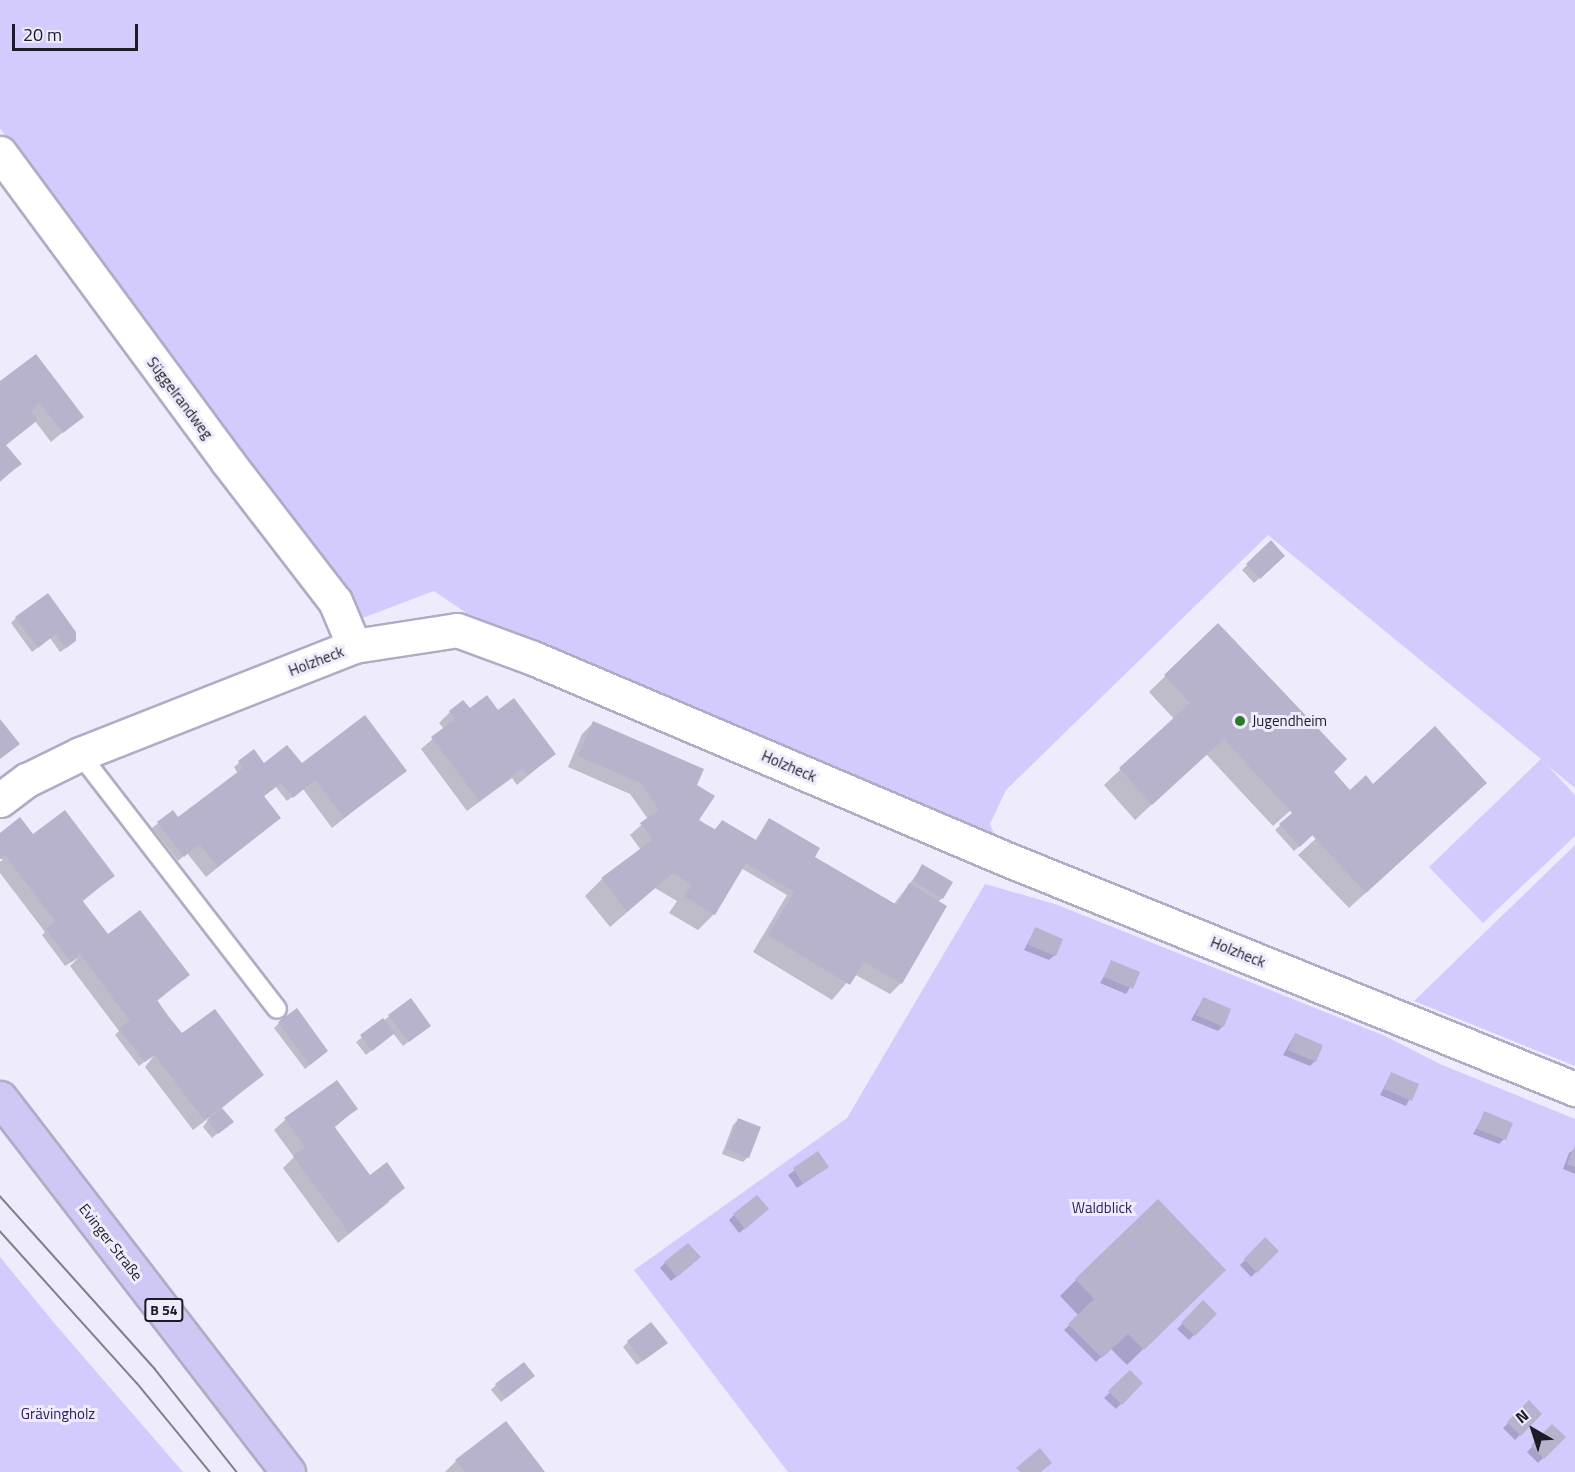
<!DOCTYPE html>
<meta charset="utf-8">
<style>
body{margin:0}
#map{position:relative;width:1575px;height:1472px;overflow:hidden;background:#eeecfc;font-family:"Titillium Web",sans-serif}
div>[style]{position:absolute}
.green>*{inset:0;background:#d3cbfe}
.shadow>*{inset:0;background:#0003}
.building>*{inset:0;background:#b7b3cd}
.roads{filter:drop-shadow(2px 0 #b0acc5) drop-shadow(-2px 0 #b0acc5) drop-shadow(0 2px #b0acc5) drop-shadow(0 -2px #b0acc5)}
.lane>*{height:18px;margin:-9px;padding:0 9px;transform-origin:9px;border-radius:9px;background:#fff}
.street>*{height:33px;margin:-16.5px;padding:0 16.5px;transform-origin:16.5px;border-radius:16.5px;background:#fff}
.primary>*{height:33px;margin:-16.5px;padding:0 16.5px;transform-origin:16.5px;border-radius:16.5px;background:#d0c8f4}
.tram>*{height:1.5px;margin:-0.75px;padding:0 0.75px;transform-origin:0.75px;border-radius:0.75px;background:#817f8b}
.dots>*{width:16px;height:16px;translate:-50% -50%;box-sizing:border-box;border:3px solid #eeecfc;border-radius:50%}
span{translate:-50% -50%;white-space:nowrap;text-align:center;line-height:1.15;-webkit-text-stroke:6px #eeecfc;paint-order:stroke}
.shield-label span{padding:2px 4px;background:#eeecfc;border:2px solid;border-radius:4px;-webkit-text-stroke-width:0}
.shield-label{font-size:14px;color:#1d1b25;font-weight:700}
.street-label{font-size:15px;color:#1d1b25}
.poi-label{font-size:15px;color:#1d1b25}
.left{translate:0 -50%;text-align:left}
.park-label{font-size:15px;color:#301960}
.north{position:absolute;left:1503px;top:1400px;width:60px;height:60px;-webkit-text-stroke:4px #eeecfc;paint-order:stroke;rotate:321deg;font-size:16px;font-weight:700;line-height:24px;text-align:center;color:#1d1b25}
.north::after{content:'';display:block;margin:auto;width:21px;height:27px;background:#1d1b25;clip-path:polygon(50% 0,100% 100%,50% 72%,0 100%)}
.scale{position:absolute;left:12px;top:24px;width:126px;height:27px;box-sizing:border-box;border:3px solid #1d1b25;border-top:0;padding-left:8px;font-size:18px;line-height:21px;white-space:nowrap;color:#1d1b25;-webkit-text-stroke:4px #eeecfc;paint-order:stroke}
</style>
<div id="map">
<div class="green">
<div style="clip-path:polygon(0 0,1575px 0,1575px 788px,1547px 765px,1575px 795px,1575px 836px,1483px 923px,1429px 867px,1541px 759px,1268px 535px,1006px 790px,990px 824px,1004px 858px,533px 658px,434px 591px,357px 620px,0 128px)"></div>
<div style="clip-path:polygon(1575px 845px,1575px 1066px,1414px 1001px)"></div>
<div style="clip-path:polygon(985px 884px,1055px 904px,1385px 1036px,1440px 1064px,1575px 1119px,1575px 1472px,788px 1472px,634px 1270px,847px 1118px)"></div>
<div style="clip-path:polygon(0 1257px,55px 1324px,183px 1472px,0 1472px)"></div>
</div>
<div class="shadow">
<div style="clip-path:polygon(0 383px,82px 416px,51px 442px,35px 421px,5px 446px,20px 464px,0 482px)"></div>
<div style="clip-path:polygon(1271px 543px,1283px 556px,1254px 583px,1242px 570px)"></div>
<div style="clip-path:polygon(16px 618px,74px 632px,69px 646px,60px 652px,50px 638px,32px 652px,11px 623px)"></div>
<div style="clip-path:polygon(1218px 625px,1350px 792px,1373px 785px,1469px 799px,1349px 908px,1298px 855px,1350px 807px,1348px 805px,1294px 851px,1275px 830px,1312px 795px,1310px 793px,1273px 826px,1206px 754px,1135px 820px,1104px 785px,1174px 719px,1149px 692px)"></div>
<div style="clip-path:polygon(470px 710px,498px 712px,554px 754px,517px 785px,512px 778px,467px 811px,421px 749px,444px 729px,439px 723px,450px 712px)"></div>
<div style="clip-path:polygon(593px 723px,695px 785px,698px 819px,713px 831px,722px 821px,755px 841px,770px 820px,813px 858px,894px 904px,923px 866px,942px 898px,938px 902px,945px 906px,901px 983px,890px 994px,854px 974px,832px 1000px,753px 952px,787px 895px,741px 868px,714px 914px,698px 930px,669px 913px,677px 901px,655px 888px,610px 927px,585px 896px,602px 879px,641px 850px,630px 835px,648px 819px,630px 794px,568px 767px,582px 734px)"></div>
<div style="clip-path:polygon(253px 751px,264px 765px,405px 770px,332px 828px,303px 789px,287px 801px,276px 787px,263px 797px,279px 818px,206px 877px,187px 853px,178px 861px,152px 828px,173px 812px,178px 819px,238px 774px,234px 767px)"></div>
<div style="clip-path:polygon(0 835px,32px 836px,113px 876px,82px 902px,107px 936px,188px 975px,156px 1002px,180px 1033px,262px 1075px,221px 1109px,231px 1122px,212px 1138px,203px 1127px,210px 1117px,193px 1130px,145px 1067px,156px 1053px,139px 1066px,115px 1035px,119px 1031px,70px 966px,78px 958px,65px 966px,42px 935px,45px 932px,0 873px,0 862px,3px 859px,0 859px)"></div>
<div style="clip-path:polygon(1035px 929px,1055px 955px,1049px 960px,1024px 950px)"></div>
<div style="clip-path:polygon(1112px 962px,1138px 973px,1126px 994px,1100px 983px)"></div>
<div style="clip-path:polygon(1203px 999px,1223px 1026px,1218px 1031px,1191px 1020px)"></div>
<div style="clip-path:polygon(410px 1000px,424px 1030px,403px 1046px,393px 1033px,366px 1055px,356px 1042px)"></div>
<div style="clip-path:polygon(279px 1023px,321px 1056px,305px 1069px,274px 1028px)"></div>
<div style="clip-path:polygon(1295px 1034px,1315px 1061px,1310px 1066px,1283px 1055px)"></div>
<div style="clip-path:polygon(1391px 1074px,1417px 1085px,1406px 1106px,1380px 1095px)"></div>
<div style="clip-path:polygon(356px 1109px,334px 1128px,389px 1202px,338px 1243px,283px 1168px,294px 1157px,274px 1130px,285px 1120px)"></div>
<div style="clip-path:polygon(1485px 1113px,1504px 1139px,1499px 1144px,1473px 1134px)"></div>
<div style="clip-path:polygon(738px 1120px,748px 1157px,743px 1162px,722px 1154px,733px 1125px)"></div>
<div style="clip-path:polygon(1575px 1149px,1575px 1174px,1563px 1169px,1569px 1153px)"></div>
<div style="clip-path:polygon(818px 1153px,827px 1167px,797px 1188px,788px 1175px)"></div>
<div style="clip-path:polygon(762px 1214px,739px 1233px,729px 1220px,734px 1215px)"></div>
<div style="clip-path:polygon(1265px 1240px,1277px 1251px,1251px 1277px,1240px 1265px)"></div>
<div style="clip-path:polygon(694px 1262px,671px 1281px,660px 1268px,665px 1263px)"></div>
<div style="clip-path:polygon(1224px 1270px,1127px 1365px,1110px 1348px,1096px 1362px,1064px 1330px,1079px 1316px,1060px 1296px,1076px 1280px)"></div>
<div style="clip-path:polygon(1203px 1303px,1214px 1314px,1189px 1340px,1177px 1329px)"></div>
<div style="clip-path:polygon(628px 1342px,661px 1347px,637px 1365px,623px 1347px)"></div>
<div style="clip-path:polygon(1130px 1372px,1141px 1383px,1116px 1409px,1104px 1398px)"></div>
<div style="clip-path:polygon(528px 1381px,501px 1402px,491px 1390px,496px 1385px)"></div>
<div style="clip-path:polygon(1529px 1403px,1540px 1414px,1515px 1440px,1503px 1428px)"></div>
<div style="clip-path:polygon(1552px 1426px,1564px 1437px,1538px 1463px,1527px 1452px)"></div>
<div style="clip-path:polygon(456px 1461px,543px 1472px,445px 1472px)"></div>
</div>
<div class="building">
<div style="clip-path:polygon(36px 354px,84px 417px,63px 433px,40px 403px,31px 411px,38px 420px,6px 445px,22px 464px,0 480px,0 381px)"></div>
<div style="clip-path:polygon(1271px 540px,1285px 556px,1260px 579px,1246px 564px)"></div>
<div style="clip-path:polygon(48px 593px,76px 632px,76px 641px,66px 648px,56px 634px,38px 648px,15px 617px)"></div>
<div style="clip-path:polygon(1218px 623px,1347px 759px,1334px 772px,1350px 790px,1366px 775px,1373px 784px,1435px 726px,1487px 783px,1366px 893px,1312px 835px,1300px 847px,1279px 824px,1292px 813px,1224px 739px,1152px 805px,1119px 768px,1190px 703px,1164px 675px)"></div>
<div style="clip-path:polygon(487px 695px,498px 710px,514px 698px,556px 754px,528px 775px,523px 768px,479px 801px,431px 737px,455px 719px,449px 711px,463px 700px,470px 708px)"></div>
<div style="clip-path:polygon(365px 715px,407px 771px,344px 818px,315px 780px,293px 798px,281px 783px,264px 796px,281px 818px,218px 867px,199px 844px,184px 857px,157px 822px,173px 810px,178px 817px,243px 768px,238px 761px,254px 749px,264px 763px,287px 745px,302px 763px)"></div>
<div style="clip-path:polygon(0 719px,20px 744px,0 759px)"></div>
<div style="clip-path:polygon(593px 721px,704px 769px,697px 785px,715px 796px,699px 820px,716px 830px,722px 820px,756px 840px,769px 818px,820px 848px,815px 857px,897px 905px,909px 883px,947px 906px,902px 984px,864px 962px,850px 985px,768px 935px,794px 892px,746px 863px,715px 915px,684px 896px,692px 885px,673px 873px,627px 912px,601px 878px,652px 840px,640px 823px,659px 810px,641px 783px,578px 756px)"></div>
<div style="clip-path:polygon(65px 810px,115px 876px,82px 900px,108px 934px,140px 910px,190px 975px,157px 1000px,169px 1017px,182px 1033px,215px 1009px,264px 1075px,204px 1120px,155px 1055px,145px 1062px,119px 1029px,130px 1021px,80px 954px,71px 962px,46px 929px,55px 921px,5px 855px,0 859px,0 833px,20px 817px,33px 834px)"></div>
<div style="clip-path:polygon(922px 864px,953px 882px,943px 899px,913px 881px)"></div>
<div style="clip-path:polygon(1035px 927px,1063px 939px,1056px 956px,1028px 945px)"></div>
<div style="clip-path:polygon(1111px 960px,1140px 972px,1133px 989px,1104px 977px)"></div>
<div style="clip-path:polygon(1203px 997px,1231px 1009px,1224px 1027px,1196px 1015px)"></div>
<div style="clip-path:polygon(411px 998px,431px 1026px,409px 1042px,388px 1015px)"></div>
<div style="clip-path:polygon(297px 1008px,328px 1051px,310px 1065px,278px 1022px)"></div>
<div style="clip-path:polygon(383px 1018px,395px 1033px,372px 1051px,360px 1035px)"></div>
<div style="clip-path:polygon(1295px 1033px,1323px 1045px,1316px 1062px,1288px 1050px)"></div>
<div style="clip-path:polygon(1391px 1072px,1419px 1084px,1412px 1101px,1384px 1089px)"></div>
<div style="clip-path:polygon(337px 1080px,358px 1109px,334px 1126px,370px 1175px,387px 1162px,405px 1188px,349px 1233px,293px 1156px,305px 1147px,284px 1118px)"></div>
<div style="clip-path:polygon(222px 1108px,234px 1122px,218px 1134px,207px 1120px)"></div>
<div style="clip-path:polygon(1484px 1111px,1513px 1123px,1506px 1140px,1477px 1129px)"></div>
<div style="clip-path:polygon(738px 1118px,761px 1127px,749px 1158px,726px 1149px)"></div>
<div style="clip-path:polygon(1575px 1145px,1575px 1167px,1567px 1164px)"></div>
<div style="clip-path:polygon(818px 1151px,829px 1167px,803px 1184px,793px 1168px)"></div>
<div style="clip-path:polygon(757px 1195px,769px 1209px,745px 1229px,733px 1214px)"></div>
<div style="clip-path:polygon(1158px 1199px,1226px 1270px,1144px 1350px,1128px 1334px,1102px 1358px,1068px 1324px,1094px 1299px,1075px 1279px)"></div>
<div style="clip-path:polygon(1265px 1237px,1279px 1251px,1257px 1273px,1244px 1259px)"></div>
<div style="clip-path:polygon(688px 1243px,701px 1257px,677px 1277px,664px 1262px)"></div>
<div style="clip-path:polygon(1203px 1300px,1217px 1314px,1195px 1336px,1181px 1323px)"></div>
<div style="clip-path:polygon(651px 1322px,668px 1343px,643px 1361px,627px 1341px)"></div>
<div style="clip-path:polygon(524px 1362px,535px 1376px,506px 1398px,495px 1384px)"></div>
<div style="clip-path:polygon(1130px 1370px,1143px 1383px,1122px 1405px,1108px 1391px)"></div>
<div style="clip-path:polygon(1529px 1400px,1542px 1414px,1521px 1436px,1507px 1422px)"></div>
<div style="clip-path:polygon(506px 1421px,545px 1472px,465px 1472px,455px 1460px)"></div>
<div style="clip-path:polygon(1552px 1424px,1566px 1437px,1544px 1459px,1531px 1445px)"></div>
<div style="clip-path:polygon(1040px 1448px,1052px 1463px,1041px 1472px,1020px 1472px,1016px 1468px)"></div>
</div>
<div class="roads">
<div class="lane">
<div style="left:80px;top:754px;width:322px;rotate:52.3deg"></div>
</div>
<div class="street">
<div style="left:0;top:153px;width:383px;rotate:53.6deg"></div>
<div style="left:227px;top:461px;width:177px;rotate:52.4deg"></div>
<div style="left:335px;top:601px;width:49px;rotate:67.1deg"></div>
<div style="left:0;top:800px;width:34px;rotate:-37deg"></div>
<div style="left:27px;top:780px;width:59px;rotate:-26.1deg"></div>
<div style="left:80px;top:754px;width:295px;rotate:-21.5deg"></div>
<div style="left:354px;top:646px;width:104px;rotate:-8.8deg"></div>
<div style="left:457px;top:630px;width:81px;rotate:20.2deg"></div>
<div style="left:533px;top:658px;width:512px;rotate:23.01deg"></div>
<div style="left:1004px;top:858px;width:616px;rotate:22.03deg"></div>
</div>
<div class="primary">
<div style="left:0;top:1098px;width:472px;rotate:52.4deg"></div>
</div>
</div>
<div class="tram">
<div style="left:0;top:1196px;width:232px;rotate:48.1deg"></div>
<div style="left:155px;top:1369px;width:132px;rotate:51.5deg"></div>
<div style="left:0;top:1231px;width:205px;rotate:48deg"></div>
<div style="left:137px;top:1383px;width:115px;rotate:50.6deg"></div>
</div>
<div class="dots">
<div style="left:1240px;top:721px;background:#2b7b25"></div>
</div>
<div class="shield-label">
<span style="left:164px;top:1310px">B 54</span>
</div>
<div class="street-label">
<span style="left:180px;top:398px;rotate:53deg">Süggelrandweg</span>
<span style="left:316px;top:661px;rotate:-21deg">Holzheck</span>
<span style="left:789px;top:766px;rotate:23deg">Holzheck</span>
<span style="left:1238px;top:952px;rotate:22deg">Holzheck</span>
<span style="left:111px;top:1242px;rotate:52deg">Evinger Straße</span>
</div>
<div class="poi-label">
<span class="left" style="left:1252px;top:721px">Jugendheim</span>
</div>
<div class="park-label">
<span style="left:1102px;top:1208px">Waldblick</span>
<span style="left:58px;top:1414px">Grävingholz</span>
</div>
<div class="north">N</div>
<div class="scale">20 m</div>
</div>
